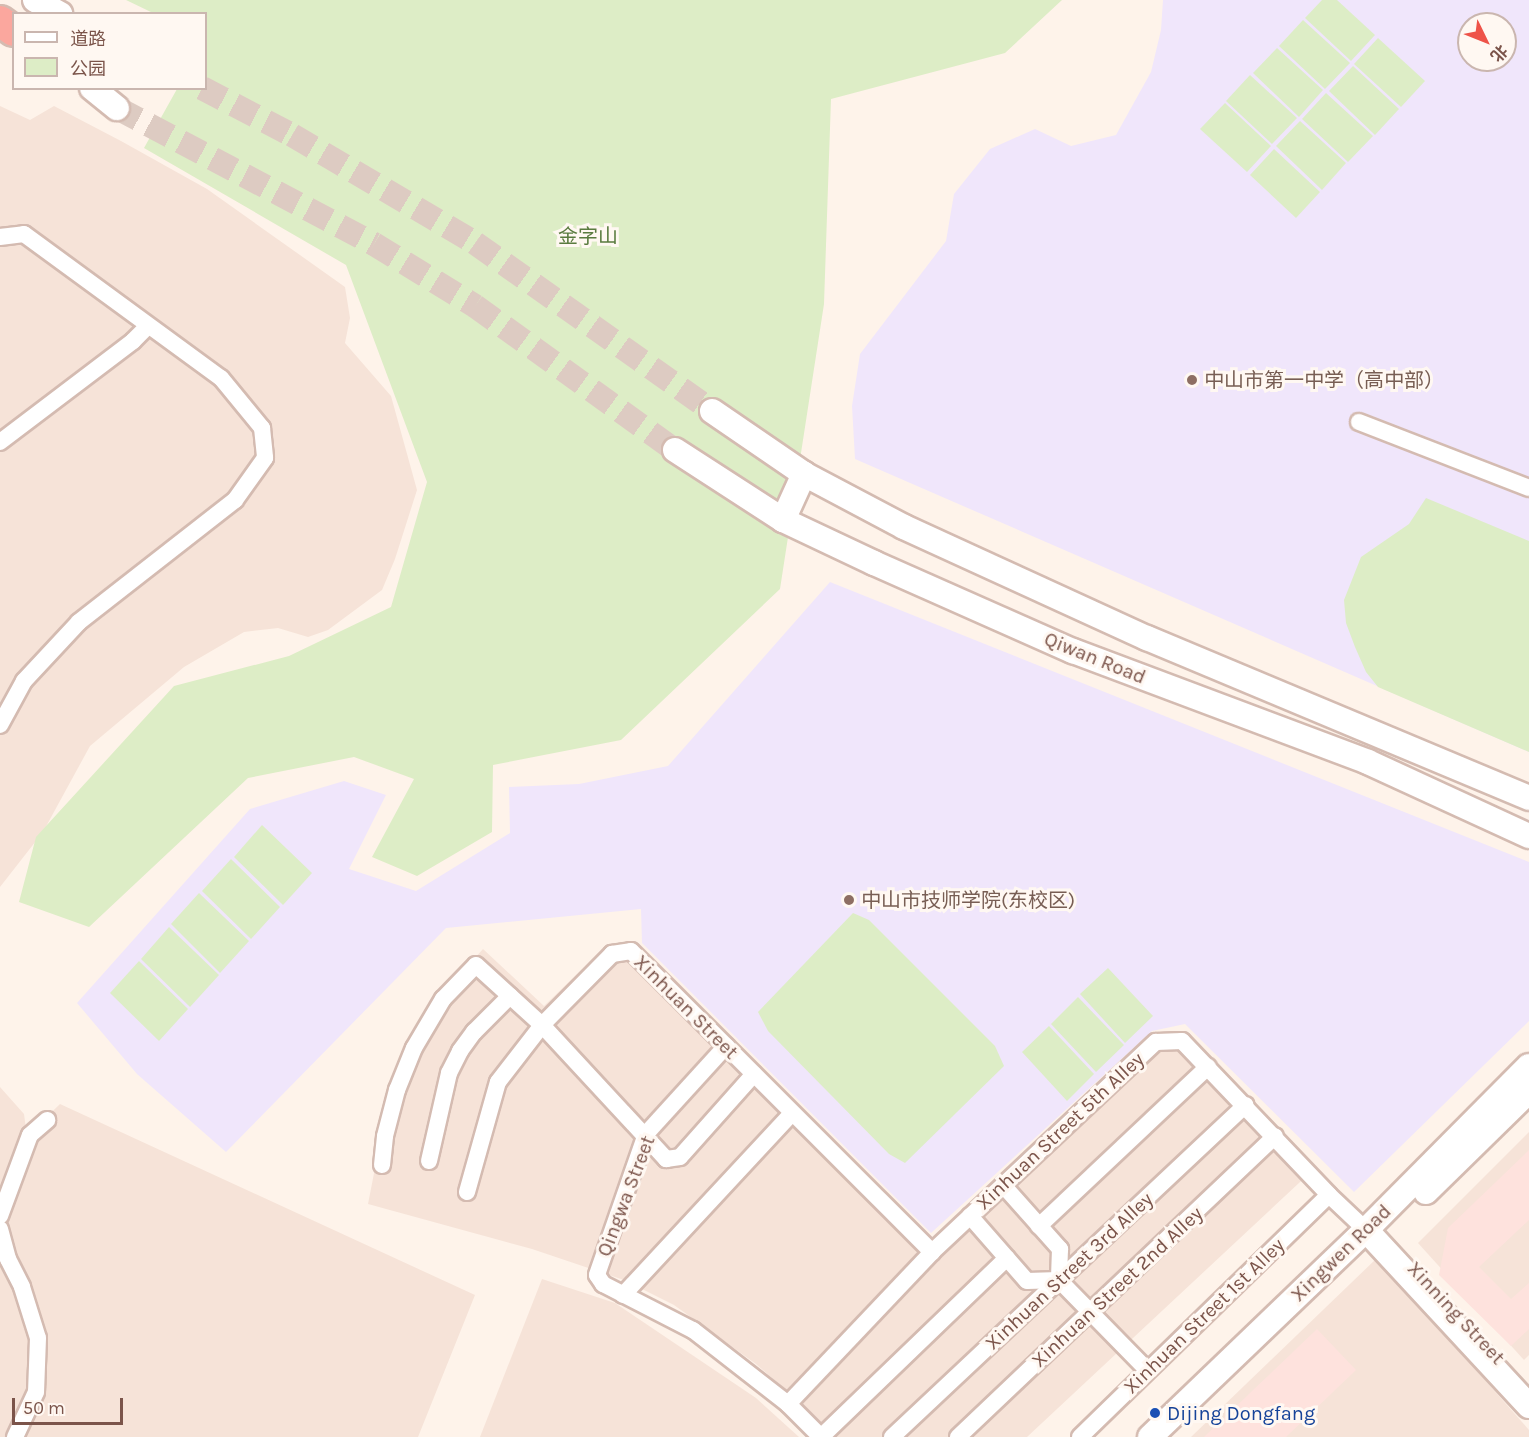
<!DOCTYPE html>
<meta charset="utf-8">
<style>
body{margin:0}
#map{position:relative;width:1529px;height:1437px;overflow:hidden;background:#fef3ea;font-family:Karla,"Noto Sans SC",sans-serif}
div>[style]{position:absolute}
.residential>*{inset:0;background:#f6e3d8}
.commercial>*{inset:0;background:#fee2dd}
.education>*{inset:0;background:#f0e6fb}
.green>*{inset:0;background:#ddedc6}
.secondary-tunnel>*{height:24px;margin-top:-12px;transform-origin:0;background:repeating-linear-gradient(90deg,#ddcbc2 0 24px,transparent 0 36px)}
.roads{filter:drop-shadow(2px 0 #d4bbb1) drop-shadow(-2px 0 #d4bbb1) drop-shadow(0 2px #d4bbb1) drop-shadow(0 -2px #d4bbb1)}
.street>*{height:16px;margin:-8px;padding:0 8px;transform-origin:8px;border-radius:8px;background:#fff}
.secondary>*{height:24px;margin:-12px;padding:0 12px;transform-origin:12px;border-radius:12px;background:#fff}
.highway>*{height:30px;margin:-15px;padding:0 15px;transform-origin:15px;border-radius:15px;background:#fba79e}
.dots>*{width:16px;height:16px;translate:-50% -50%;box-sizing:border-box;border:3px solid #fff8f2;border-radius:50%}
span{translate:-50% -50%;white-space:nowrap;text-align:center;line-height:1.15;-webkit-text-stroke:6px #fff8f2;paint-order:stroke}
.park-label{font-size:20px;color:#5a7b3f}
.education-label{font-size:20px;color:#785e54}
.left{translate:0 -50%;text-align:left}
.street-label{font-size:20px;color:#7b544a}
.transit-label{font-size:20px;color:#164399}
.legend{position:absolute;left:12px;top:12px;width:195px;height:78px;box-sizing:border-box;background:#fff8f2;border:2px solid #cab6af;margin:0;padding:8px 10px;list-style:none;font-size:18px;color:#7b544a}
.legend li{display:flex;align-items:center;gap:12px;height:30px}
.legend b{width:30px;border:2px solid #cab6af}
.north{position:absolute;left:1457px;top:12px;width:60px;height:60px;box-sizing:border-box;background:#fff8f2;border:2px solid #cab6af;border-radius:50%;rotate:133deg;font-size:16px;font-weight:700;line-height:24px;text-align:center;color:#7b544a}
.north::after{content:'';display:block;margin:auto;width:21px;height:27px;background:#ee5349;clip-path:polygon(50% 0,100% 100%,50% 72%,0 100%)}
.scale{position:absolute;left:12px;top:1398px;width:111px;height:27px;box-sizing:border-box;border:3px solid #7b544a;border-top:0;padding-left:8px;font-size:18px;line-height:21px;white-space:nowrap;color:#7b544a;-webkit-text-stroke:4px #fff8f2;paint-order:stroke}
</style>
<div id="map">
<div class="residential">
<div style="clip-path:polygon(0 106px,30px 120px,54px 106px,121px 141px,207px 189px,345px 287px,350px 318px,345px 343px,391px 396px,417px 490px,395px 559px,382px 590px,328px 630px,308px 637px,278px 628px,244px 632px,184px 667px,90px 746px,43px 832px,0 887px)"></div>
<div style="clip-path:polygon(631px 945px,931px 1241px,1153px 1037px,1183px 1032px,1314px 1169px,1027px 1437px,834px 1437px,802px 1404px,756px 1364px,674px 1305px,624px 1280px,532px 1249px,368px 1204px,386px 1112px,439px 998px,483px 949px,544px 1006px,602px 950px)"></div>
<div style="clip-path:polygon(0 1087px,24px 1114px,27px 1136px,60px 1104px,475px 1295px,418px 1437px,0 1437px)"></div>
<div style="clip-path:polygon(1529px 1132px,1529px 1355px,1524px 1360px,1418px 1243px)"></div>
<div style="clip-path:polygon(1377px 1258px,1529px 1430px,1529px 1437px,1191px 1437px)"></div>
<div style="clip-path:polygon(542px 1279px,615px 1303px,756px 1398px,799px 1437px,480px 1437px)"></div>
</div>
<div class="commercial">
<div style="clip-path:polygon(1529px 1150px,1529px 1220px,1479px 1267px,1511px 1299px,1529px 1283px,1529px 1329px,1511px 1346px,1439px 1275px,1448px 1228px)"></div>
<div style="clip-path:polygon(1317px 1329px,1356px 1370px,1286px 1437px,1204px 1437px)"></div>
</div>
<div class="education">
<div style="clip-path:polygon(evenodd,1163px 0,1529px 0,1529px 752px,855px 459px,852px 406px,860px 354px,946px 241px,954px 194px,990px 149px,1035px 129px,1071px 146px,1116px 135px,1151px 72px,1161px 30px,1163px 0,1469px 24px,1505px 24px,1505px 60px,1469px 60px,1469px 24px)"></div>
<div style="clip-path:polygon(830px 582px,1529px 862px,1529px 1021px,1354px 1192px,1185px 1024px,1152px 1031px,931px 1233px,642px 943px,641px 909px,446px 928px,226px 1152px,137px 1074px,77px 1003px,250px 809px,344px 781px,386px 795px,349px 869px,416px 891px,510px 833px,509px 787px,579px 784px,668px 766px)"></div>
</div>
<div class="green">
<div style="clip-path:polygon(126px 0,1062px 0,1005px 53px,831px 99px,824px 304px,780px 589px,621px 740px,493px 765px,492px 832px,417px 876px,372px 857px,414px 779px,354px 757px,248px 778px,89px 927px,19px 902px,36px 837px,174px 686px,289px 656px,391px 607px,427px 482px,346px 265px,144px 148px,177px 89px,206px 88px,206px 14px,153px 13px)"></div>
<div style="clip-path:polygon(1322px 0,1337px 0,1375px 35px,1351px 61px,1305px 18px)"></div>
<div style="clip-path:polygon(1303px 20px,1350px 63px,1325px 89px,1279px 46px)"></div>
<div style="clip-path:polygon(1378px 38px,1425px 81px,1401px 107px,1354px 64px)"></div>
<div style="clip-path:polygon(1277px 48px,1323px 90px,1299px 117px,1253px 73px)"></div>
<div style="clip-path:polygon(1353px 66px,1399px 109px,1375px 135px,1329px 91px)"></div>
<div style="clip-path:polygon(1250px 75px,1297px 118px,1272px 144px,1226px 101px)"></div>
<div style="clip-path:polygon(1326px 93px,1373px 136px,1348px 162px,1302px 119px)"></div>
<div style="clip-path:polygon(1225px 103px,1271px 146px,1247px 172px,1200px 129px)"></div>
<div style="clip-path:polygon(1300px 121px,1346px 163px,1322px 190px,1276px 146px)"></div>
<div style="clip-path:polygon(1274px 149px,1320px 192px,1296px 218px,1250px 175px)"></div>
<div style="clip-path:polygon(1426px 498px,1529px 541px,1529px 752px,1378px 687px,1366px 672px,1355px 647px,1346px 623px,1344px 600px,1361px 557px,1409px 524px)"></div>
<div style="clip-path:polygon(262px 825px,312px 873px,283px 905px,234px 857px)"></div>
<div style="clip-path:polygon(231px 859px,280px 907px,251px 939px,202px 891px)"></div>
<div style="clip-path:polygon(199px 893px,249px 941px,220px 973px,171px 924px)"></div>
<div style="clip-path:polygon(853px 913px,869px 920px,995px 1046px,1004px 1066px,905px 1163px,889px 1154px,768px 1031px,758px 1012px)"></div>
<div style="clip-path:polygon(169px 927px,219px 975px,190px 1007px,141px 959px)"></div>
<div style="clip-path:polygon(139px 961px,188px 1009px,159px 1041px,110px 993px)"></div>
<div style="clip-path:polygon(1108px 968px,1153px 1016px,1125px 1043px,1080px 994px)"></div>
<div style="clip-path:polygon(1078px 997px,1124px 1045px,1096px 1072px,1051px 1024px)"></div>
<div style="clip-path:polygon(1049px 1026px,1094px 1074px,1067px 1101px,1022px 1052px)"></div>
</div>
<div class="secondary-tunnel">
<div style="left:202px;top:88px;width:102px;rotate:27.6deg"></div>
<div style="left:292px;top:135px;width:212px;rotate:30.5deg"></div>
<div style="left:475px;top:243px;width:291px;rotate:35.3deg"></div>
<div style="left:117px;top:108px;width:291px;rotate:27.9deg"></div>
<div style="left:374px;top:244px;width:119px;rotate:31.5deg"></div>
<div style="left:475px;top:306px;width:246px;rotate:35.8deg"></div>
</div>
<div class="roads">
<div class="street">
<div style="left:0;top:237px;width:24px;rotate:-7deg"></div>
<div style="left:24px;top:234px;width:244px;rotate:36.2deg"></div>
<div style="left:221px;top:378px;width:65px;rotate:50.6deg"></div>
<div style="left:262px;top:428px;width:30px;rotate:84deg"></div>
<div style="left:265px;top:458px;width:52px;rotate:125.5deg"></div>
<div style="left:235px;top:500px;width:198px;rotate:142deg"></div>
<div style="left:79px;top:622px;width:81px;rotate:133deg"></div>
<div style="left:24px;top:681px;width:50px;rotate:118.6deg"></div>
<div style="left:1359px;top:422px;width:182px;rotate:21.2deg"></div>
<div style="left:0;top:442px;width:167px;rotate:-37.2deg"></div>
<div style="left:133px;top:341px;width:21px;rotate:-45deg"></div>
<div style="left:726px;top:1046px;width:119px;rotate:132.3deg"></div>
<div style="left:646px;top:1134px;width:149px;rotate:109.2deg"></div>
<div style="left:597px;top:1275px;width:11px;rotate:56deg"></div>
<div style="left:603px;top:1284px;width:101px;rotate:27.1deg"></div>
<div style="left:693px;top:1330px;width:120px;rotate:37.9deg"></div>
<div style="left:788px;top:1404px;width:47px;rotate:45deg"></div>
<div style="left:821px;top:1437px;width:258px;rotate:-43.9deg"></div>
<div style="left:429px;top:1161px;width:90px;rotate:-77.2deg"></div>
<div style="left:449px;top:1073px;width:25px;rotate:-63deg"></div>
<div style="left:460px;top:1051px;width:24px;rotate:-54deg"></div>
<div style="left:474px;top:1032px;width:51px;rotate:-45deg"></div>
<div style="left:382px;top:1165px;width:29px;rotate:-84deg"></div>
<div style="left:385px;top:1136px;width:48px;rotate:-75.4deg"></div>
<div style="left:397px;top:1090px;width:45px;rotate:-68deg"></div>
<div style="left:414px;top:1048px;width:57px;rotate:-59.4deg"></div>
<div style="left:443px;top:999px;width:47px;rotate:-45.9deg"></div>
<div style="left:476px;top:965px;width:89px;rotate:42.3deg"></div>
<div style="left:542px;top:1025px;width:183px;rotate:47.2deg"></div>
<div style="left:666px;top:1159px;width:14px;rotate:-8deg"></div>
<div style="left:680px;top:1157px;width:111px;rotate:-48.3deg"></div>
<div style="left:1003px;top:1185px;width:86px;rotate:48.3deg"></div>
<div style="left:1060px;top:1249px;width:31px;rotate:92deg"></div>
<div style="left:1059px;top:1280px;width:126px;rotate:45.6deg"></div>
<div style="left:467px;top:1192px;width:114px;rotate:-74.3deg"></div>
<div style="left:498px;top:1082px;width:72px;rotate:-52.3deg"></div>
<div style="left:542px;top:1025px;width:100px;rotate:-45.4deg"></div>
<div style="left:612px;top:954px;width:19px;rotate:-9deg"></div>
<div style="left:631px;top:951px;width:426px;rotate:45deg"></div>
<div style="left:0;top:1216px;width:86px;rotate:-69.7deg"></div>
<div style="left:30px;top:1135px;width:23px;rotate:-41deg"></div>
<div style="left:970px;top:1216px;width:86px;rotate:48.8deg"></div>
<div style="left:1027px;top:1281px;width:32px;rotate:-2deg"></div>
<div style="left:1039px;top:1226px;width:232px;rotate:-43.3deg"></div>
<div style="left:0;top:1229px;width:31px;rotate:75deg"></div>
<div style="left:8px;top:1259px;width:31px;rotate:63deg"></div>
<div style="left:22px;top:1287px;width:53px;rotate:72.6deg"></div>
<div style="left:38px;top:1338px;width:54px;rotate:92.1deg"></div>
<div style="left:36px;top:1392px;width:50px;rotate:115deg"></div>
<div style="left:623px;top:1295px;width:248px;rotate:-47.1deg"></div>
<div style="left:788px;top:1404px;width:209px;rotate:-46.5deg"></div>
<div style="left:932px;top:1252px;width:307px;rotate:-43.2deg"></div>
<div style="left:1156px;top:1042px;width:26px;rotate:-2deg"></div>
<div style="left:1182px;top:1041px;width:213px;rotate:46.3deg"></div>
<div style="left:1329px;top:1195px;width:51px;rotate:43.4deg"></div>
<div style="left:892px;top:1437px;width:485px;rotate:-43.2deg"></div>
<div style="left:958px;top:1437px;width:437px;rotate:-43.5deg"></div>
<div style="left:1080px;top:1437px;width:347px;rotate:-44.2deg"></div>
</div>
<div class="secondary">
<div style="left:35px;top:0;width:29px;rotate:29deg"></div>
<div style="left:92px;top:88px;width:32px;rotate:39deg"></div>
<div style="left:712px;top:411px;width:112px;rotate:34.4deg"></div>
<div style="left:804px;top:474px;width:113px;rotate:27.9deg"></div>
<div style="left:904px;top:527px;width:267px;rotate:24.6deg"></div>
<div style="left:1147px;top:638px;width:414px;rotate:22.7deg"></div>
<div style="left:675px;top:450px;width:129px;rotate:32.9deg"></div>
<div style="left:783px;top:520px;width:101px;rotate:25.3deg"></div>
<div style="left:874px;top:563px;width:218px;rotate:23.9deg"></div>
<div style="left:1073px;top:651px;width:315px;rotate:20.6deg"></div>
<div style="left:1368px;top:762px;width:177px;rotate:24.7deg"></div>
<div style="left:783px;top:520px;width:51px;rotate:-65.5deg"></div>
<div style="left:1426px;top:1192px;width:144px;rotate:-44.4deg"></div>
<div style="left:1366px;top:1230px;width:240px;rotate:47.2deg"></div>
<div style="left:1150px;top:1437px;width:299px;rotate:-43.8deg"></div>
<div style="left:1366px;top:1230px;width:231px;rotate:-45.2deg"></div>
</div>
<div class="highway">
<div style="left:0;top:21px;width:17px;rotate:36deg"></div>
</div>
</div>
<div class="dots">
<div style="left:1192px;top:380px;background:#8d6e63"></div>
<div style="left:849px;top:900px;background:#8d6e63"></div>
<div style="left:1155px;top:1413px;background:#1a4fb4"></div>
</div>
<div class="park-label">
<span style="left:588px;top:236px">金字山</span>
</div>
<div class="education-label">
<span class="left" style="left:1204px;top:380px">中山市第一中学（高中部）</span>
<span class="left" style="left:861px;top:900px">中山市技师学院(东校区)</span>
</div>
<div class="street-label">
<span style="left:1095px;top:658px;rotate:22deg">Qiwan Road</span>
<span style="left:686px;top:1007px;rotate:45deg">Xinhuan Street</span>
<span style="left:1060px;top:1131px;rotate:-43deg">Xinhuan Street 5th Alley</span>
<span style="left:626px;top:1196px;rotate:-69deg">Qingwa Street</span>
<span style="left:1341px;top:1253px;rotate:-44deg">Xingwen Road</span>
<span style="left:1069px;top:1271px;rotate:-43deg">Xinhuan Street 3rd Alley</span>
<span style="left:1117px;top:1287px;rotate:-43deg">Xinhuan Street 2nd Alley</span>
<span style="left:1456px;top:1313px;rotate:47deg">Xinning Street</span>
<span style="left:1204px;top:1316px;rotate:-44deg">Xinhuan Street 1st Alley</span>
</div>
<div class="transit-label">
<span class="left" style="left:1167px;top:1413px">Dijing Dongfang</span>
</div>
<ul class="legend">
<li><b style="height:8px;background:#fff"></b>道路</li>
<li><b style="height:16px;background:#ddedc6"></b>公园</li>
</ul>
<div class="north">北</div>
<div class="scale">50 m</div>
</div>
